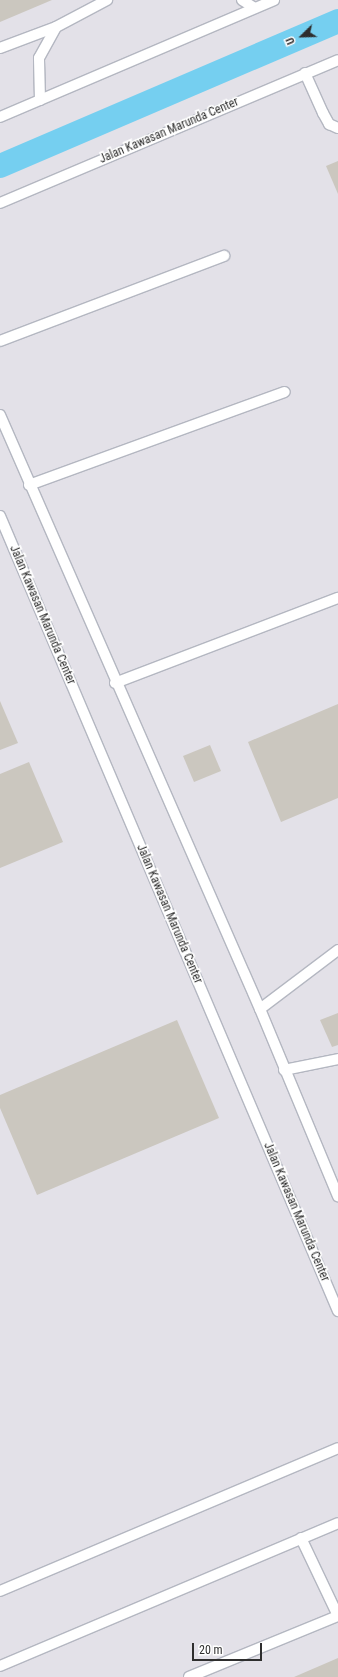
<!DOCTYPE html>
<style>
body{margin:0}
#map{position:relative;width:338px;height:1677px;overflow:hidden;background:#efe9e1;font-family:"Roboto Condensed",sans-serif}
div>[style]{position:absolute}
.industrial>*{inset:0;background:#e3e1e8}
.canal>*{height:24px;margin:-12px;padding:0 12px;transform-origin:12px;border-radius:12px;background:#75cff0}
.building>*{inset:0;background:#cbc7bf}
.roads{filter:drop-shadow(1px 0 #b4b7c1) drop-shadow(-1px 0 #b4b7c1) drop-shadow(0 1px #b4b7c1) drop-shadow(0 -1px #b4b7c1)}
.lane>*{height:10px;margin:-5px;padding:0 5px;transform-origin:5px;border-radius:5px;background:#fff}
span{translate:-50% -50%;white-space:nowrap;text-align:center;line-height:1.15;-webkit-text-stroke:3.5px #fff;paint-order:stroke}
.street-label{font-size:12px;color:#2e2e2e}
.north{position:absolute;left:282px;top:16px;width:40px;height:40px;-webkit-text-stroke:3px #fff;paint-order:stroke;rotate:247deg;font-size:11px;font-weight:700;line-height:16px;text-align:center;color:#2e2e2e}
.north::after{content:'';display:block;margin:auto;width:14px;height:18px;background:#2e2e2e;clip-path:polygon(50% 0,100% 100%,50% 72%,0 100%)}
.scale{position:absolute;left:192px;top:1643px;width:70px;height:18px;box-sizing:border-box;border:2px solid #2e2e2e;border-top:0;padding-left:5px;font-size:12px;line-height:14px;white-space:nowrap;color:#2e2e2e;-webkit-text-stroke:3px #fff;paint-order:stroke}
</style>
<div id="map">
<div class="industrial">
<div style="clip-path:polygon(0 0,338px 0,338px 1677px,0 1677px)"></div>
</div>
<div class="canal">
<div style="left:0;top:166px;width:368px;rotate:-23.2deg"></div>
</div>
<div class="building">
<div style="clip-path:polygon(0 0,52px 0,0 22px)"></div>
<div style="clip-path:polygon(338px 161px,338px 194px,326px 166px)"></div>
<div style="clip-path:polygon(0 701px,18px 743px,0 750px)"></div>
<div style="clip-path:polygon(338px 704px,338px 798px,281px 822px,248px 742px)"></div>
<div style="clip-path:polygon(210px 745px,221px 771px,194px 782px,183px 756px)"></div>
<div style="clip-path:polygon(29px 762px,63px 842px,0 868px,0 774px)"></div>
<div style="clip-path:polygon(338px 1013px,338px 1045px,332px 1047px,320px 1020px)"></div>
<div style="clip-path:polygon(177px 1020px,219px 1118px,37px 1195px,0 1108px,0 1095px)"></div>
<div style="clip-path:polygon(338px 1658px,338px 1677px,294px 1677px)"></div>
</div>
<div class="roads">
<div class="lane">
<div style="left:242px;top:0;width:15px;rotate:32deg"></div>
<div style="left:0;top:48px;width:60px;rotate:-20.6deg"></div>
<div style="left:305px;top:73px;width:44px;rotate:65.8deg"></div>
<div style="left:323px;top:113px;width:13px;rotate:61deg"></div>
<div style="left:329px;top:124px;width:10px;rotate:24deg"></div>
<div style="left:40px;top:100px;width:42px;rotate:-91.4deg"></div>
<div style="left:39px;top:58px;width:35px;rotate:-61deg"></div>
<div style="left:56px;top:27px;width:58px;rotate:-27.9deg"></div>
<div style="left:0;top:117px;width:298px;rotate:-23.1deg"></div>
<div style="left:0;top:203px;width:367px;rotate:-22.9deg"></div>
<div style="left:0;top:341px;width:240px;rotate:-20.8deg"></div>
<div style="left:0;top:415px;width:648px;rotate:66.36deg"></div>
<div style="left:260px;top:1009px;width:203px;rotate:67.4deg"></div>
<div style="left:29px;top:485px;width:272px;rotate:-20deg"></div>
<div style="left:0;top:516px;width:864px;rotate:66.97deg"></div>
<div style="left:115px;top:683px;width:239px;rotate:-20.9deg"></div>
<div style="left:260px;top:1009px;width:98px;rotate:-37.1deg"></div>
<div style="left:284px;top:1070px;width:55px;rotate:-11.5deg"></div>
<div style="left:301px;top:1538px;width:86px;rotate:64.6deg"></div>
<div style="left:0;top:1591px;width:367px;rotate:-22.9deg"></div>
<div style="left:0;top:1666px;width:367px;rotate:-22.9deg"></div>
<div style="left:189px;top:1677px;width:161px;rotate:-22.3deg"></div>
</div>
</div>
<div class="street-label">
<span style="left:169px;top:131px;rotate:-23deg">Jalan Kawasan Marunda Center</span>
<span style="left:42px;top:615px;rotate:67deg">Jalan Kawasan Marunda Center</span>
<span style="left:169px;top:914px;rotate:67deg">Jalan Kawasan Marunda Center</span>
<span style="left:296px;top:1212px;rotate:67deg">Jalan Kawasan Marunda Center</span>
</div>
<div class="north">U</div>
<div class="scale">20 m</div>
</div>
